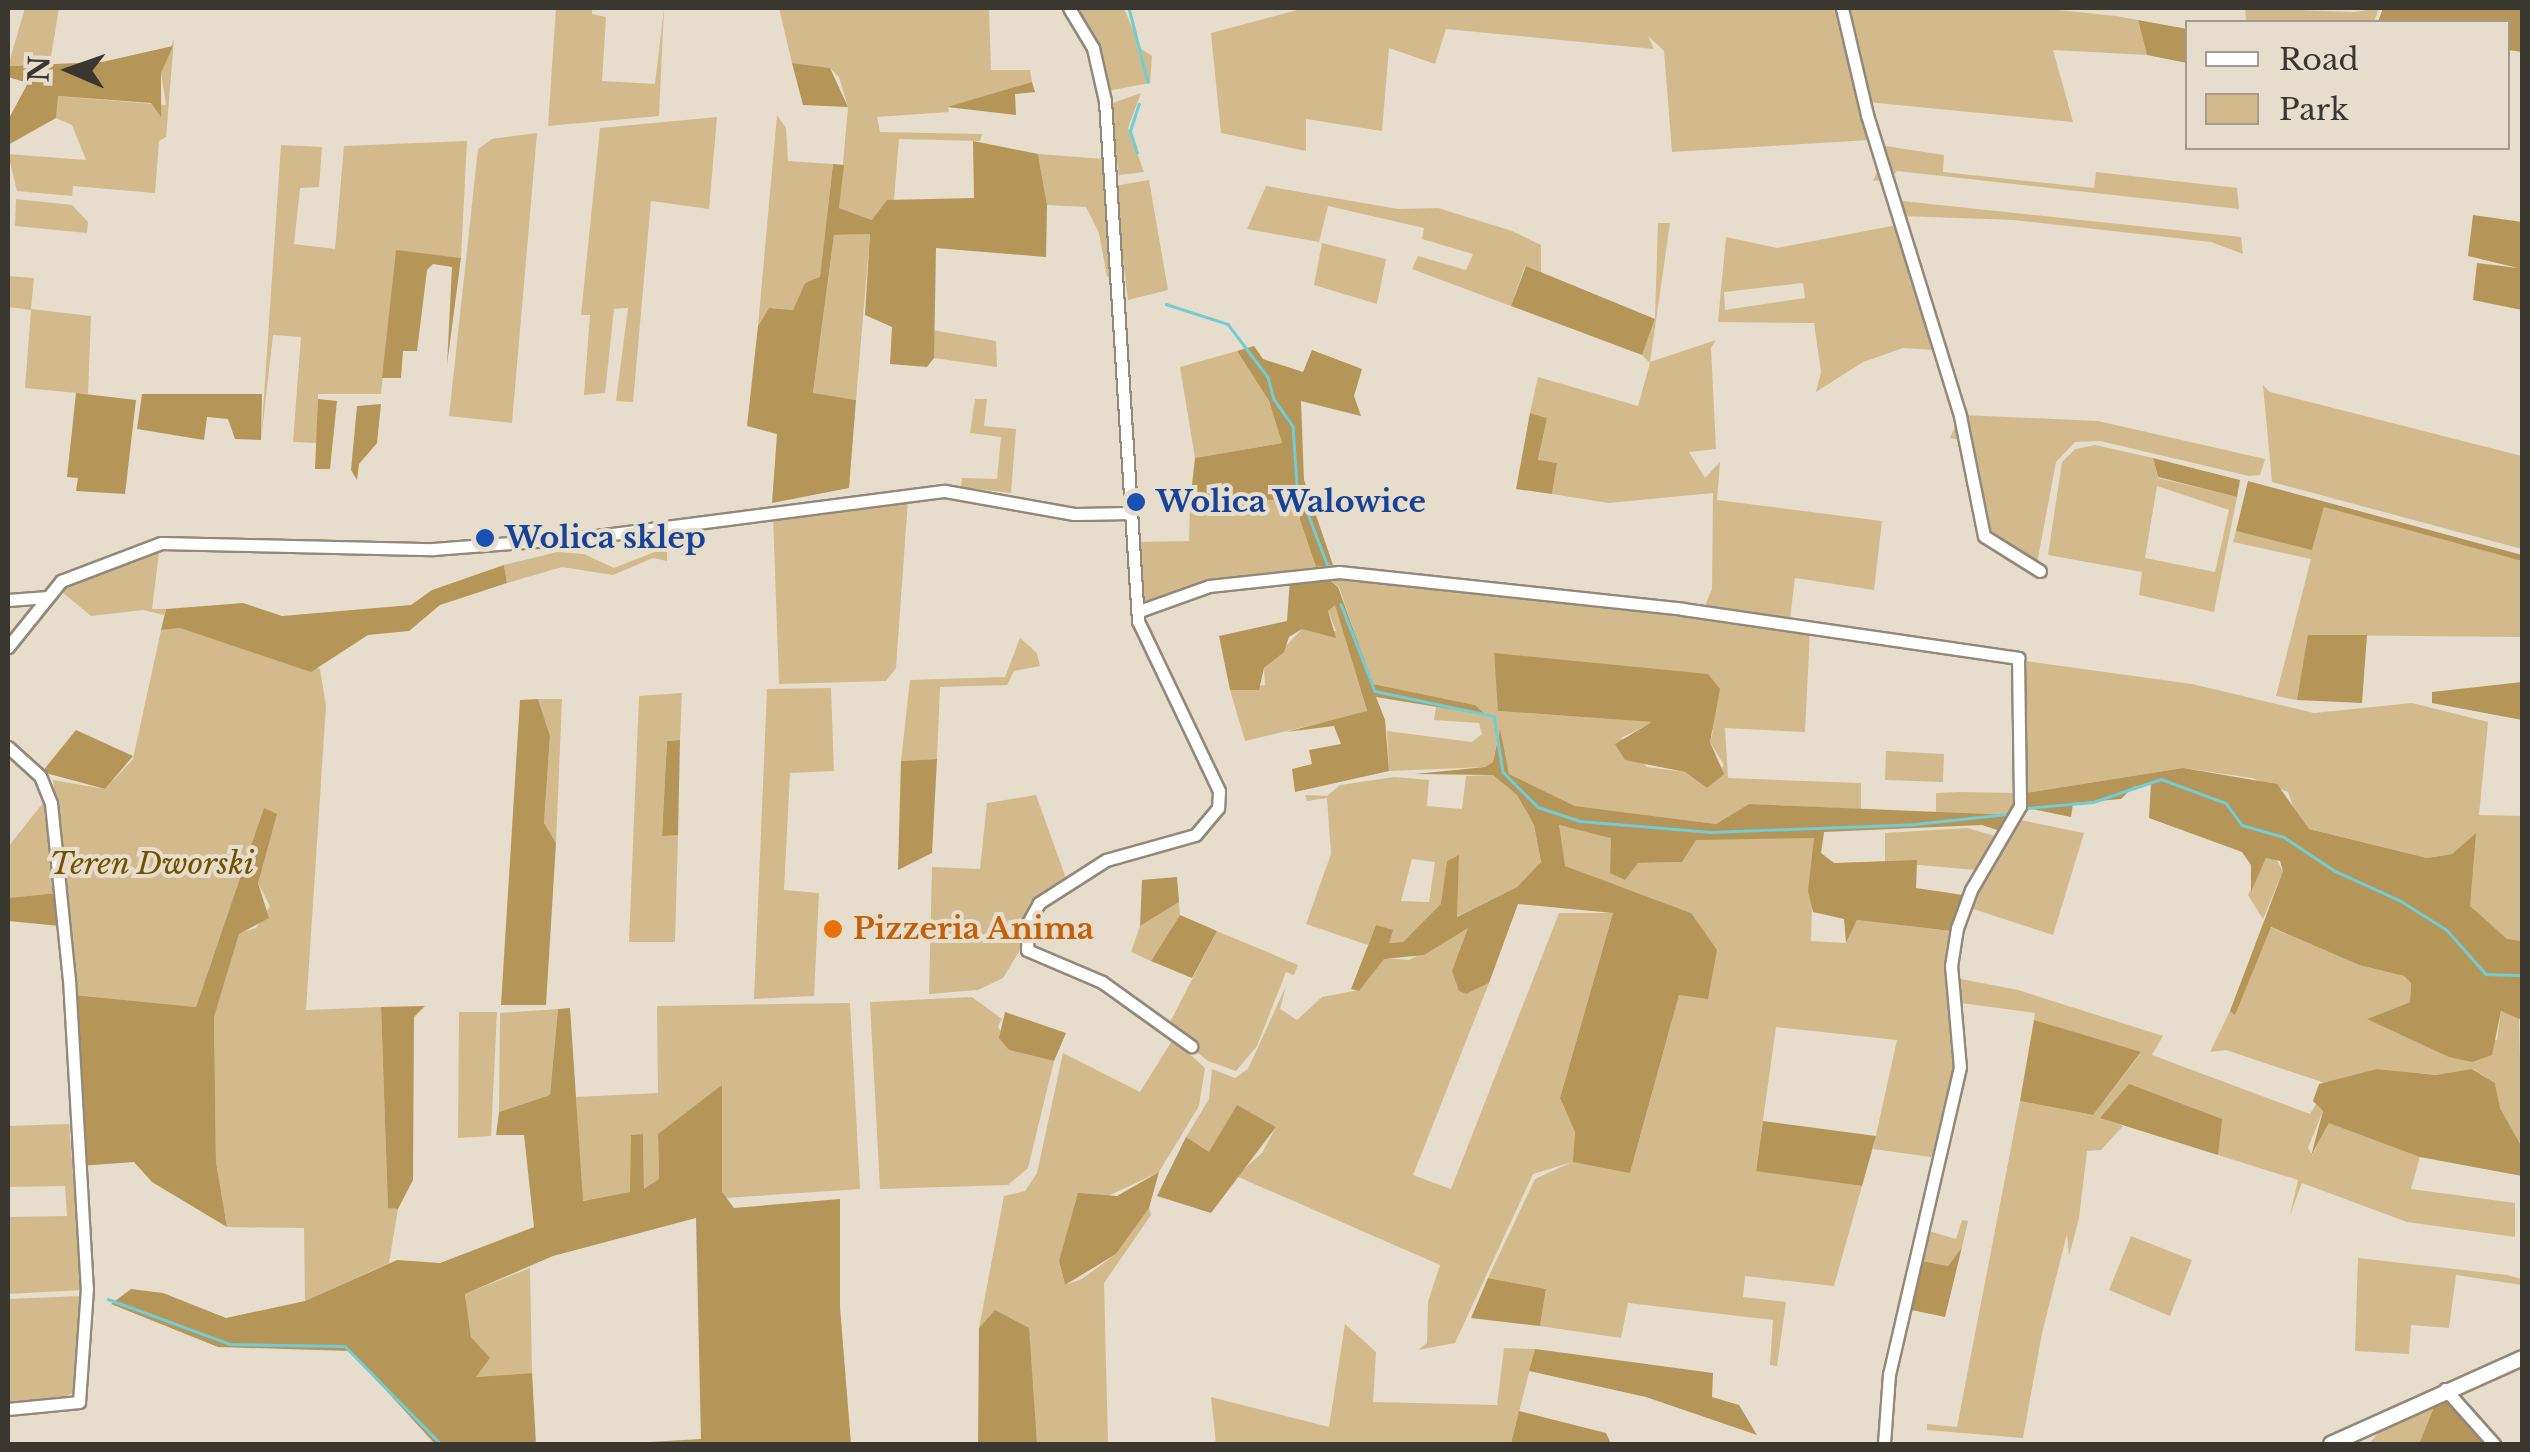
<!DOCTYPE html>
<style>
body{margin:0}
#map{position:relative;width:2530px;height:1452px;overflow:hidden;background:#e7ddcc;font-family:"Libre Baskerville",serif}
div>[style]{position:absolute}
.green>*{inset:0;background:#d2ba8d}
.forest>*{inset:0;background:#b59558}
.stream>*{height:2.5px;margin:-1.25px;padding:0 1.25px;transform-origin:1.25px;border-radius:1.25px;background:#71ccd4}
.roads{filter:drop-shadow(2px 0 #928979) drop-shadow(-2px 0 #928979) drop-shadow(0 2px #928979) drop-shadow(0 -2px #928979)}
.minor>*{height:11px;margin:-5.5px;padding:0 5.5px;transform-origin:5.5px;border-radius:5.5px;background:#fff}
.tertiary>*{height:14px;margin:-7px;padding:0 7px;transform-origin:7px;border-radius:7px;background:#fff}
.dots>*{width:28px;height:28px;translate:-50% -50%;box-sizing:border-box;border:5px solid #e7ddcc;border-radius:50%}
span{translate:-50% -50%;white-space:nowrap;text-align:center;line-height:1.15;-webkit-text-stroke:8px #e7ddcc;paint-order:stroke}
.transit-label{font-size:30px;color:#164399;font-weight:700}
.left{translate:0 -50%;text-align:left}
.park-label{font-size:30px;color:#715100;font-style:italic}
.food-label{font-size:30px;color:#c56008;font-weight:700}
.frame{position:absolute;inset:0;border:10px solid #3a3730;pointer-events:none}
.legend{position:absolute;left:2185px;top:20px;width:325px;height:130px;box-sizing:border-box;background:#e7ddcc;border:2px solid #a29b8e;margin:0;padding:12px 18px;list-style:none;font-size:30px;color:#3a3730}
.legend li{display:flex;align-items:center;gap:20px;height:50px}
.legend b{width:50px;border:2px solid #a29b8e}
.north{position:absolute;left:20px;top:20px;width:100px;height:100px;-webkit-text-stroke:8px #e7ddcc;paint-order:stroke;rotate:272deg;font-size:28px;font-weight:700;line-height:40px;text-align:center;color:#3a3730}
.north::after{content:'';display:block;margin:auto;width:35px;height:45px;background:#3a3730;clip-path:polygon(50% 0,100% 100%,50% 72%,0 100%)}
</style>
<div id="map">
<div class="green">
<div style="clip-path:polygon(25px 8px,59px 8px,50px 63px,8px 66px)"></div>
<div style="clip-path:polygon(556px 8px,592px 8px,592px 14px,606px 17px,602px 81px,655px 84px,664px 8px,659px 116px,548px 126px)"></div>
<div style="clip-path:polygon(779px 8px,989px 8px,991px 70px,1030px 70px,1032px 82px,948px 107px,949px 112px,877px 117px,880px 132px,982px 134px,980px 141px,899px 139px,894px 199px,872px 220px,839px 208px,848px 107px,839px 77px,830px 68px,792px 63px)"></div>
<div style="clip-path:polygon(1073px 8px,1124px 8px,1141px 49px,1152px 56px,1150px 83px,1107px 91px)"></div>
<div style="clip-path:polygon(1305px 8px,1839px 8px,1883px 180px,1873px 181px,1878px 169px,1870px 140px,1672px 152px,1664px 51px,1648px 36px,1654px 49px,1446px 29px,1435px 64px,1389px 48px,1382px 131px,1306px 119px,1306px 151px,1221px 133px,1211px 33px)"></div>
<div style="clip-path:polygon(1844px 8px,2039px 8px,2116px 16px,2138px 20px,2147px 55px,2053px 50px,2073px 122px,1867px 102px)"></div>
<div style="clip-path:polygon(2245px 8px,2354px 12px,2379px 8px,2374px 22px,2246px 22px)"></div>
<div style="clip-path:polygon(174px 39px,166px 137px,159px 141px,155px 193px,73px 186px,72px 196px,17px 191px,8px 154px,86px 160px,72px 125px,56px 118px,57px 96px,166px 105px,161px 73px)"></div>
<div style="clip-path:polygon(1141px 93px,1128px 128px,1144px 172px,1119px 175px,1110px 104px)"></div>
<div style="clip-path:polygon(777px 115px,786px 128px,788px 161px,833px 164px,820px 278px,805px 283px,793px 310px,769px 308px,758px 326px)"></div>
<div style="clip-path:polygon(717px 117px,709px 209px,651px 201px,633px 402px,616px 401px,628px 308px,614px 309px,605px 393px,584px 395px,590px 315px,581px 315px,600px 128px)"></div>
<div style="clip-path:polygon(537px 133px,512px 423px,449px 416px,478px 149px,492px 139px)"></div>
<div style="clip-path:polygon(467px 141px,461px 258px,396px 251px,381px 394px,318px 394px,317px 443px,293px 442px,301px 337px,273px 335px,261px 440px,281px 145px,322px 147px,319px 187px,300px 188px,294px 244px,335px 249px,344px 146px)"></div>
<div style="clip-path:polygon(1879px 145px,1944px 155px,1943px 172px,2094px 188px,2096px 172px,2237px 188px,2239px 209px,1897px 171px,1892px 177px,1902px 201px,2241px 237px,2243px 254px,2211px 242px,2014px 220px,1900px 216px)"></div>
<div style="clip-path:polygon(1038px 154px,1104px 159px,1114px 277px,1107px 277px,1099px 233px,1086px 207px,1047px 205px)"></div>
<div style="clip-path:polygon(1149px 180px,1168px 290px,1128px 300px,1114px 186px)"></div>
<div style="clip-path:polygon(1266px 186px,1398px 209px,1438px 208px,1512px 231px,1541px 245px,1541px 272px,1525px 266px,1511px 306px,1412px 269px,1418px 256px,1466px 270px,1473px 254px,1422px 239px,1424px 228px,1328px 206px,1319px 242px,1247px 229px)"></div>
<div style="clip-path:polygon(16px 199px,72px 205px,88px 222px,87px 233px,15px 226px)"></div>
<div style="clip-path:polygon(1658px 223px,1670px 223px,1650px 362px,1716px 340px,1711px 348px,1716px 449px,1689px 452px,1705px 478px,1720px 462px,1717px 500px,1882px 521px,1874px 590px,1795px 578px,1790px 619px,1704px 608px,1712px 589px,1713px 493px,1609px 503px,1552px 494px,1557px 463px,1538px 461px,1547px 418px,1530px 413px,1538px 377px,1638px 406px,1650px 363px,1642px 355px,1655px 319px)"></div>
<div style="clip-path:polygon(evenodd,1897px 225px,1934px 339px,1962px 440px,1950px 438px,1957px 422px,1935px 350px,1903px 348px,1863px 362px,1816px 392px,1821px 372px,1814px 323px,1718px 322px,1726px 237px,1777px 248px,1897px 225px,1803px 283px,1805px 298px,1725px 310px,1724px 292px,1803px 283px)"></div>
<div style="clip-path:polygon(870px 234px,856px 400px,813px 394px,834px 235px)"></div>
<div style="clip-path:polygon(1322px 243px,1386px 259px,1377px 304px,1314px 285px)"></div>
<div style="clip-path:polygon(8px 276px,34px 278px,31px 309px,91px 316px,88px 394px,25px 388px,31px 310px,8px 307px)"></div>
<div style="clip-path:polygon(932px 330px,996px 341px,997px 367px,934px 358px)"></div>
<div style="clip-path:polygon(1237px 351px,1269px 401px,1282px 443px,1195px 458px,1180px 367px)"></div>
<div style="clip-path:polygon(2263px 385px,2270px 392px,2522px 456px,2522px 549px,2272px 482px)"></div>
<div style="clip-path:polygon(975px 399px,987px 399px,984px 426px,1016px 429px,1011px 493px,961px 487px,962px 478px,997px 479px,1001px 437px,970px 433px)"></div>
<div style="clip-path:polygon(1963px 415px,2098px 421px,2265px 459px,2260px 475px,2249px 476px,2100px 441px,2075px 442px,2056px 462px,2037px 563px,1988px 537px)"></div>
<div style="clip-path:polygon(evenodd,2095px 445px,2153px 458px,2158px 478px,2237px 497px,2214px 612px,2139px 595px,2142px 572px,2048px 555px,2062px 462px,2075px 449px,2095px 445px,2157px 486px,2229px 510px,2215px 572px,2145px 558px,2157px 486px)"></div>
<div style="clip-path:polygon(1293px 499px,1316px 567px,1198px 583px,1162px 602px,1142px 601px,1136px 542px,1189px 541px,1190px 503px)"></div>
<div style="clip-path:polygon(908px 500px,896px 668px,886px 681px,779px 684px,773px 516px,667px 537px,667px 561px,653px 558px,613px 575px,562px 567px,507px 583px,504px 565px,557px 552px,584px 554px,614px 568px,662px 549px,663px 534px,774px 516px)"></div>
<div style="clip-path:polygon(2324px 506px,2522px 561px,2522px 637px,2309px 635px,2297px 700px,2276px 696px,2311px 559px,2233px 542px,2236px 531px,2312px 549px)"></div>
<div style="clip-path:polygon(159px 553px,152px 609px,166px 609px,164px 615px,143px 610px,91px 616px,62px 592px,95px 569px)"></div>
<div style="clip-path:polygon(evenodd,1326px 577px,1810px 631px,1805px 732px,1725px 728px,1728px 778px,1861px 783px,1861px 809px,1749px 804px,1716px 824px,1575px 806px,1509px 774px,1499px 731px,1493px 762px,1485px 767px,1389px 771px,1387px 731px,1472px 742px,1482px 734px,1479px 723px,1434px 720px,1436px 707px,1484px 714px,1475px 705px,1372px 684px,1339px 587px,1326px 577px,1494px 654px,1661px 670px,1713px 731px,1710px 742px,1724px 765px,1707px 788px,1685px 772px,1647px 767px,1621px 738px,1654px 722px,1499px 711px,1494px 654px)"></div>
<div style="clip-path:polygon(1335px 604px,1367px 712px,1245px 741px,1230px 690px,1265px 685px,1264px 669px,1302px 629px,1336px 631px,1328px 611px)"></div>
<div style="clip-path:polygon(180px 628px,320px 669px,326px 706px,306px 1010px,381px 1007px,388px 1207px,398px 1209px,389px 1263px,305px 1301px,304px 1228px,227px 1227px,216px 1162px,214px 1016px,239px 933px,256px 928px,270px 906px,258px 883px,264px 809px,196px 1007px,74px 995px,53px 780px,105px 789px,133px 759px,161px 630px)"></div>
<div style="clip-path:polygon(1020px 638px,1037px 653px,1040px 666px,1014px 671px,1007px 685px,940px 687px,937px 759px,901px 761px,910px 680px,1005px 677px)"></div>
<div style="clip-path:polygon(2025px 661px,2192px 684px,2314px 713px,2412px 703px,2488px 722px,2479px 815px,2522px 816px,2522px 941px,2507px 940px,2469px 906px,2475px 834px,2452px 854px,2427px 858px,2309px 829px,2298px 820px,2288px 792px,2252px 778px,2183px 768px,2025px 793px)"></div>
<div style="clip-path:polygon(831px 688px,834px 771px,790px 773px,784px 890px,819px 893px,814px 996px,754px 999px,767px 689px)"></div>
<div style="clip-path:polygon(682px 693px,680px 740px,667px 741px,662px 835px,678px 835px,675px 942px,629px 942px,639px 696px)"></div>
<div style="clip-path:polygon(538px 699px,562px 699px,556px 843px,544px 823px,550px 736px)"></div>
<div style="clip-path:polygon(1886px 751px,1944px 754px,1943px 782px,1885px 780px)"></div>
<div style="clip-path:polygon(evenodd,1493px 775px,1517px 795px,1534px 825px,1541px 862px,1517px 887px,1456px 917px,1459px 856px,1447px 861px,1442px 904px,1403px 942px,1388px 943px,1376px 925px,1368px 945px,1306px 924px,1331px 854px,1327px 798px,1307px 801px,1305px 795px,1327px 796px,1340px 785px,1394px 777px,1429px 780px,1427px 806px,1462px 809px,1466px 776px,1493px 775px,1412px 859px,1435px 862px,1429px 902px,1401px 901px,1412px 859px)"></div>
<div style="clip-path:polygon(1936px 793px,1959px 792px,2018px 793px,2011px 815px,1936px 814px)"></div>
<div style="clip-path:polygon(1036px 795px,1067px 881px,1025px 920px,1020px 950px,1003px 978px,978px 990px,929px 994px,932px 867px,980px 869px,987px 803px)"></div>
<div style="clip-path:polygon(47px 798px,57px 893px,8px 898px,8px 847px)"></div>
<div style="clip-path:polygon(2020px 820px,2084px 833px,2053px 935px,1967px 907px)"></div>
<div style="clip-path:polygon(1558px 825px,1612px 837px,1638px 863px,1682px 862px,1695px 840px,1716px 837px,1814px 838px,1811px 941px,1846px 943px,1857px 920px,1951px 931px,1955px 1064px,1938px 1158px,1873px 1149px,1897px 1040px,1776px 1027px,1756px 1170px,1862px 1186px,1834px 1286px,1745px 1276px,1743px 1297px,1786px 1302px,1777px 1366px,1770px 1365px,1773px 1320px,1628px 1303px,1621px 1338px,1540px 1326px,1546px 1289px,1488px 1278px,1535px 1179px,1572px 1162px,1533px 1174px,1455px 1343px,1418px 1350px,1427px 1343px,1428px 1302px,1440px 1265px,1236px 1176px,1262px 1153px,1276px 1127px,1238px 1106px,1209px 1153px,1186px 1137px,1209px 1099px,1212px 1069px,1235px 1078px,1248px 1069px,1286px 986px,1280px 1009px,1297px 1020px,1322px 997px,1359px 990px,1384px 958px,1409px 960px,1470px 927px,1466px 994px,1489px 983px,1413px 1175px,1451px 1189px,1559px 913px,1613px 913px,1560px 1098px,1575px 1132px,1630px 1173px,1679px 995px,1691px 913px,1564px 866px)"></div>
<div style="clip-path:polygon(1967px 828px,1995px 836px,1976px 870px,1885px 862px,1885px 833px)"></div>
<div style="clip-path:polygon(2275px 857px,2283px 871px,2263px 919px,2248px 895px,2266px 858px)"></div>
<div style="clip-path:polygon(1179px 902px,1180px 915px,1151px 961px,1131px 952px,1140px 926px)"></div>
<div style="clip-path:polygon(2270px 927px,2359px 965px,2404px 976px,2411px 983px,2410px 1002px,2369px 1018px,2497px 1040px,2501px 1011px,2519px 1016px,2522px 1147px,2500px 1108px,2495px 1083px,2473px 1069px,2437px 1075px,2377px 1069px,2328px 1084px,2226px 1050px,2210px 1052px,2230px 1011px,2235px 1014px)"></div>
<div style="clip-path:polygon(1217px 931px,1298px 965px,1294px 975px,1286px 972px,1257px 1046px,1236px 1071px,1208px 1061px,1167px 1028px)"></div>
<div style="clip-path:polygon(1955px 978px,2018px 990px,2163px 1036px,2152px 1055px,2310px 1114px,2316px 1104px,2323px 1111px,2308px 1148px,2312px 1155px,2329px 1123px,2421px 1153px,2411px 1189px,2515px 1203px,2515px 1237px,2407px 1222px,2302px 1183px,2290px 1215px,2298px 1180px,2218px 1155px,2218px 1143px,2101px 1117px,2123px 1126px,2101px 1150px,2087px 1151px,2079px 1218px,2069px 1256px,2067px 1234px,2042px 1333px,2023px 1438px,1927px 1430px,1927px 1424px,1957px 1427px,2020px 1101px,2093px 1115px,2141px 1053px,2034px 1020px,2035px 1013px,1960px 1003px)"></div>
<div style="clip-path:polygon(972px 997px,1002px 1019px,998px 1026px,1009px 1050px,1054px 1061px,1028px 1168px,1008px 1185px,880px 1189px,870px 1002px)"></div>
<div style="clip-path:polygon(850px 1003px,860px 1189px,726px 1198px,673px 1123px,658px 1134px,659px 1179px,644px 1190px,643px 1134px,632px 1135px,631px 1192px,582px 1201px,576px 1097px,658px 1093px,657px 1006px)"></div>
<div style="clip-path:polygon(558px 1009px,550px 1095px,499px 1112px,500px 1013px)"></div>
<div style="clip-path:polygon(459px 1012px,497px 1012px,491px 1136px,458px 1138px)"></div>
<div style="clip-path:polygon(1173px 1039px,1205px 1068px,1199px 1106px,1159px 1172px,1104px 1198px,1059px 1261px,1065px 1285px,1082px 1279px,1116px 1254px,1149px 1208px,1151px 1215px,1104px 1283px,1108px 1444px,1037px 1444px,995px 1311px,979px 1328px,1004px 1196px,1025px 1191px,1037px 1173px,1063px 1053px,1140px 1092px)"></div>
<div style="clip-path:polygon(69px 1124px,82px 1290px,8px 1294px,8px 1217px,67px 1216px,65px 1186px,8px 1187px,8px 1126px)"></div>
<div style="clip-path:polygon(1962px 1220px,1968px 1221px,1962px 1247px,1948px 1266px,1922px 1261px,1929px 1231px,1956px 1239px)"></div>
<div style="clip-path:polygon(2131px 1236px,2192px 1260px,2170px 1316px,2109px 1290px)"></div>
<div style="clip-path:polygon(2358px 1258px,2507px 1275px,2522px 1279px,2522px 1285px,2456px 1275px,2449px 1328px,2411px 1325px,2409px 1354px,2355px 1351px)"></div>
<div style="clip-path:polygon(530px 1268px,532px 1373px,475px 1377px,489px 1358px,471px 1337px,465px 1294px)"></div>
<div style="clip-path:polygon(82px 1296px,74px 1392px,50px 1405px,8px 1406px,8px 1299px)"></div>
<div style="clip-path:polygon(1345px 1324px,1376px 1352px,1373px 1402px,1497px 1405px,1504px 1348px,1535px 1349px,1511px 1444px,1216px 1444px,1211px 1397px,1329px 1427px)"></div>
<div style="clip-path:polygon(2438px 1397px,2419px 1444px,2369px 1444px,2386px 1423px)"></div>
</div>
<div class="forest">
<div style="clip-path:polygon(2383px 8px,2522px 8px,2522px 52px,2508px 50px,2508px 22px,2378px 22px)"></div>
<div style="clip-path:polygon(2138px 20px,2187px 29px,2187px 63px,2147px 55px)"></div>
<div style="clip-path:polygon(173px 46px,161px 73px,161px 117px,151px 103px,58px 96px,56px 118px,8px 145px,8px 120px,28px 83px,8px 77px,8px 66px,102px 62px)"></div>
<div style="clip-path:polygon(792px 63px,830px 68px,848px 107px,803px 105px)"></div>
<div style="clip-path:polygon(1032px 82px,1035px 92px,1015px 94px,1016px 115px,947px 107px)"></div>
<div style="clip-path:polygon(973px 141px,1038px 154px,1047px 205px,1046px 257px,936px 248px,934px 358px,927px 367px,890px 364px,892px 327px,865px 315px,870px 234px,834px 235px,813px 393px,856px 400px,849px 488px,772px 503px,777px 434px,747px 426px,758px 326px,769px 308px,793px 310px,805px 283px,820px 277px,833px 164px,844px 165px,839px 208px,872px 220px,887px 200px,974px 198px)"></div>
<div style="clip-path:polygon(2473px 215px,2522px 222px,2522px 310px,2473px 300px,2477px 263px,2518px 268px,2468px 256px)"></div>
<div style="clip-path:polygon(396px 250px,461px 258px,447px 365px,452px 267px,433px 264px,427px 270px,417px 351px,403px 351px,401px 378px,382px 378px)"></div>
<div style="clip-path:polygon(1526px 266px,1655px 319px,1642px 355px,1511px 306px)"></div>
<div style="clip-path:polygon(1254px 346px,1263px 359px,1303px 372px,1312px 350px,1362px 369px,1354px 396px,1361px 416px,1301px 401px,1304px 480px,1333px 565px,1316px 567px,1293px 499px,1190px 503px,1195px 458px,1282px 443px,1269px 401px,1237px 351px)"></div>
<div style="clip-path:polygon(76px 393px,136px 400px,125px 494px,76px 491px,78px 478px,67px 477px)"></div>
<div style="clip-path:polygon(142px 394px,262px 394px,261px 440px,235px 439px,228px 419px,207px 417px,204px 440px,137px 429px)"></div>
<div style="clip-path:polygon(318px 399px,337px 401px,330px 469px,315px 469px)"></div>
<div style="clip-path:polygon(381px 404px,377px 443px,359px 464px,357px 480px,351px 470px,357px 406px)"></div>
<div style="clip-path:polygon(1530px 413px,1547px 418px,1538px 460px,1557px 463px,1552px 494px,1516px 489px)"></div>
<div style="clip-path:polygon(2153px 458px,2240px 480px,2237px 497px,2158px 477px)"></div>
<div style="clip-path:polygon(2248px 481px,2522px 555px,2522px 561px,2324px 507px,2312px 550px,2236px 531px)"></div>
<div style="clip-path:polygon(504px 565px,507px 583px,440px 605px,409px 631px,368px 635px,311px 672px,180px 628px,161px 630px,166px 609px,243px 603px,282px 616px,411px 605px,432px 590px)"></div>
<div style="clip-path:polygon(1326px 577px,1338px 587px,1373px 684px,1475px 705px,1486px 715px,1376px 697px,1385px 720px,1389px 771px,1295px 792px,1292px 769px,1312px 764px,1309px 750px,1341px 744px,1334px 726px,1286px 732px,1367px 711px,1335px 605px,1328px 611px,1336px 638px,1302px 629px,1289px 637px,1284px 652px,1264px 668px,1259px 690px,1230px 690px,1219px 636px,1287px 621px,1290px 579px)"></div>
<div style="clip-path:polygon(2308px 635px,2367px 635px,2362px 703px,2297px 700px)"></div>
<div style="clip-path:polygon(1494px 653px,1708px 674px,1720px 689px,1710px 742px,1724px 774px,1707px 788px,1685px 772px,1625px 760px,1615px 744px,1652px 722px,1498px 711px)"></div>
<div style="clip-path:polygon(2522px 682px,2522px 720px,2432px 703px,2432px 692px)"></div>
<div style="clip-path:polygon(538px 699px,550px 736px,544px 823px,556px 843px,546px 1005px,501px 1005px,520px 700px)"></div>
<div style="clip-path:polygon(1500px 729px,1509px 774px,1575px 806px,1716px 824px,1749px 804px,2011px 815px,2000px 831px,1982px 825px,1824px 832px,1821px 853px,1834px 863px,1917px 860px,1916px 888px,1963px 895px,1951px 931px,1857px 920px,1846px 943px,1844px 919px,1813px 912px,1808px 891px,1814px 838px,1696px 840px,1682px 862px,1638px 863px,1625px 880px,1610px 873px,1611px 838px,1559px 825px,1565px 866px,1691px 913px,1717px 950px,1708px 999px,1679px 995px,1630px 1173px,1573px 1162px,1575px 1132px,1560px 1098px,1613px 913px,1518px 904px,1489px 983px,1466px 994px,1459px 991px,1452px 971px,1468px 928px,1424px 955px,1384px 959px,1359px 991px,1351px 989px,1376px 925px,1393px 930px,1389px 943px,1403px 942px,1441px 904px,1447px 861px,1459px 855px,1457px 917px,1517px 887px,1541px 862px,1534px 825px,1517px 795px,1493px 775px,1415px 774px,1485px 767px,1493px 762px)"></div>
<div style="clip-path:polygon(76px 730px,133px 756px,105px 789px,42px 772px)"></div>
<div style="clip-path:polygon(680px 740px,678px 835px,662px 836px,667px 741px)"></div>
<div style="clip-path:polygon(937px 759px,932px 853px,898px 870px,901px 761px)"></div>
<div style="clip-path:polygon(2183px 768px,2277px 784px,2309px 829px,2427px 858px,2452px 854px,2476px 833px,2470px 906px,2507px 939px,2522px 941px,2522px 1020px,2501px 1011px,2492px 1055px,2472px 1062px,2449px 1057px,2367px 1019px,2410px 1002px,2411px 983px,2404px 976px,2359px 965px,2271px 927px,2235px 1015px,2230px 1011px,2283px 871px,2280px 861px,2266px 858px,2251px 892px,2251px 865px,2242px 852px,2149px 818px,2151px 783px,2133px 787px,2121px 799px,2073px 803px,2071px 817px,2023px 807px,2025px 793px)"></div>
<div style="clip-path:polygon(264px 808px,277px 814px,258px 883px,269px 918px,239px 934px,214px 1017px,216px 1162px,227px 1227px,152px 1182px,134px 1162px,79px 1166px,74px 995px,196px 1007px)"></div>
<div style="clip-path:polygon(1177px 877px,1179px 902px,1140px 926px,1142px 880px)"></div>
<div style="clip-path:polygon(57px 893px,60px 926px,8px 921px,8px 898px)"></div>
<div style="clip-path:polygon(1180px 915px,1217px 931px,1192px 978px,1151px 961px)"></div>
<div style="clip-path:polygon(425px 1006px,414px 1017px,413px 1180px,398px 1209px,388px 1208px,381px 1007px)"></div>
<div style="clip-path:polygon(570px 1008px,583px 1201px,630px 1192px,631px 1135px,643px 1134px,644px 1189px,659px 1179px,658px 1134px,722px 1085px,722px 1192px,734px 1208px,840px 1199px,840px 1307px,851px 1444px,615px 1444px,701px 1439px,696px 1218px,553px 1256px,465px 1294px,471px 1337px,490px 1358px,476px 1377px,532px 1373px,536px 1444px,435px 1444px,350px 1351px,218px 1347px,111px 1304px,131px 1289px,163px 1293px,226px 1318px,305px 1301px,397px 1260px,440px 1263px,534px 1227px,524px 1135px,496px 1135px,499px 1112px,550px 1095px,558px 1009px)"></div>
<div style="clip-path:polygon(1005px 1012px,1066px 1033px,1054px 1061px,1009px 1050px,999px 1038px)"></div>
<div style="clip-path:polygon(2034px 1020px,2141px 1052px,2093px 1115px,2020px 1101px)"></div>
<div style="clip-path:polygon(2377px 1069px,2436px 1075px,2472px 1069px,2495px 1083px,2500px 1108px,2522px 1147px,2522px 1176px,2420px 1157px,2329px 1123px,2311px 1156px,2323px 1111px,2313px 1101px,2319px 1084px)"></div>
<div style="clip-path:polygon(2129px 1084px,2222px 1119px,2218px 1155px,2100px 1118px)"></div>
<div style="clip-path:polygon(1237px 1105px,1276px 1127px,1211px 1213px,1157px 1196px,1186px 1137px,1209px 1152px)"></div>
<div style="clip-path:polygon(1763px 1121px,1876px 1136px,1862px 1186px,1756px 1171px)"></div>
<div style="clip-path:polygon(1159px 1172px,1149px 1208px,1116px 1254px,1065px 1285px,1059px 1261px,1078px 1193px,1117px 1196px)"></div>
<div style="clip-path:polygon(1962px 1247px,1945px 1317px,1907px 1309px,1922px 1261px,1948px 1266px)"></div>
<div style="clip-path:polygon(1488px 1278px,1546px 1289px,1540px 1326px,1471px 1318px)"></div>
<div style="clip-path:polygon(995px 1310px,1029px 1328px,1037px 1444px,978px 1444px,979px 1328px)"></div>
<div style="clip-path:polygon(1535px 1349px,1713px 1373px,1712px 1397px,1739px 1405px,1757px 1435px,1646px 1397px,1529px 1371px)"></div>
<div style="clip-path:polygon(2438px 1397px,2448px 1398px,2485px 1444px,2419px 1444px)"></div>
<div style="clip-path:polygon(1519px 1411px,1606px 1433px,1611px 1444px,1511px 1444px)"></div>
</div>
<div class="stream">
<div style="left:1129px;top:8px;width:76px;rotate:75.6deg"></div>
<div style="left:1137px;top:153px;width:23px;rotate:-108deg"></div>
<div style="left:1130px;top:131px;width:28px;rotate:-72deg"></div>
<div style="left:1166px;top:304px;width:65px;rotate:17.9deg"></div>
<div style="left:1228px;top:324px;width:66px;rotate:53deg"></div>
<div style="left:1268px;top:377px;width:23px;rotate:75deg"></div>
<div style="left:1274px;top:399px;width:33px;rotate:55deg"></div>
<div style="left:1293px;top:426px;width:59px;rotate:86.1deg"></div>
<div style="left:1297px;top:485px;width:87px;rotate:69.1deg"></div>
<div style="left:1341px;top:604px;width:93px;rotate:68.7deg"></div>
<div style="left:1375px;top:691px;width:122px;rotate:11.9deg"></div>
<div style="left:1494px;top:716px;width:57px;rotate:80.9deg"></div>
<div style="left:1503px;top:772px;width:49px;rotate:45deg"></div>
<div style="left:1538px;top:807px;width:44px;rotate:18.4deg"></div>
<div style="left:1580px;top:821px;width:131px;rotate:4.8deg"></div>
<div style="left:1711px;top:832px;width:204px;rotate:-2.2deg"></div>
<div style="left:1915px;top:824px;width:95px;rotate:-6.1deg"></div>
<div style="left:2027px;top:808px;width:66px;rotate:-5.2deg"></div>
<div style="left:2093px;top:802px;width:72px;rotate:-18.7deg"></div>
<div style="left:2161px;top:779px;width:69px;rotate:20.3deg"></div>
<div style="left:2226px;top:803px;width:27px;rotate:54deg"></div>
<div style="left:2242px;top:825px;width:44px;rotate:15.9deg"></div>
<div style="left:2284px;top:837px;width:61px;rotate:33.7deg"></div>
<div style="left:2335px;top:871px;width:72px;rotate:24.4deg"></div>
<div style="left:2401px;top:901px;width:54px;rotate:32.2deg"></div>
<div style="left:2447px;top:930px;width:59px;rotate:48.4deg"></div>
<div style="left:2486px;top:974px;width:36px;rotate:2deg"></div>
<div style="left:108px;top:1299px;width:130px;rotate:20.2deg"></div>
<div style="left:230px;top:1344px;width:115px;rotate:1deg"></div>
<div style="left:345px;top:1346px;width:137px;rotate:45.6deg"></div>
</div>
<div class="roads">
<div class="minor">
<div style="left:1069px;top:8px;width:47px;rotate:59deg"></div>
<div style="left:1093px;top:48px;width:54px;rotate:77.2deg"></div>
<div style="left:1105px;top:101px;width:521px;rotate:86.37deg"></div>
<div style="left:1138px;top:621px;width:188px;rotate:64.5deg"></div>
<div style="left:1219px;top:791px;width:17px;rotate:93deg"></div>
<div style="left:1218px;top:808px;width:35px;rotate:130deg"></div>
<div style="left:1195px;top:835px;width:92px;rotate:164.3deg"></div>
<div style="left:1106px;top:860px;width:80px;rotate:147.3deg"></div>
<div style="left:1039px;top:903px;width:23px;rotate:119deg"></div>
<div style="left:1028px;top:923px;width:27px;rotate:92deg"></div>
<div style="left:1027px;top:950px;width:82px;rotate:23.1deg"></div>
<div style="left:1102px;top:982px;width:110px;rotate:35.7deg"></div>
<div style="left:1842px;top:8px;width:110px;rotate:76.8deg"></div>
<div style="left:1867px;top:115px;width:315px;rotate:72.8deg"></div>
<div style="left:1960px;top:416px;width:122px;rotate:78.7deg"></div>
<div style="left:1984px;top:536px;width:66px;rotate:32deg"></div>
<div style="left:8px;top:600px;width:40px;rotate:-4.3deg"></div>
<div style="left:1142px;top:610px;width:71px;rotate:-19.7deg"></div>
<div style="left:1209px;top:586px;width:131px;rotate:-6.1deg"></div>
<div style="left:1339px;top:572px;width:346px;rotate:6.1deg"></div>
<div style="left:1683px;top:609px;width:339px;rotate:8.3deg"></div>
<div style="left:2018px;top:658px;width:148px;rotate:89.2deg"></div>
<div style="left:2020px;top:806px;width:97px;rotate:120.3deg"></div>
<div style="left:1971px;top:890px;width:40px;rotate:110.2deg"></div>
<div style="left:1957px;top:928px;width:37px;rotate:99deg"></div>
<div style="left:1951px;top:965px;width:102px;rotate:85deg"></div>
<div style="left:1960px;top:1067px;width:315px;rotate:103deg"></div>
<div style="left:1889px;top:1374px;width:70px;rotate:94.1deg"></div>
<div style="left:8px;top:647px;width:85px;rotate:-51.2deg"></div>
<div style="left:61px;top:581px;width:107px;rotate:-20.8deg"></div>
<div style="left:161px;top:543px;width:272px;rotate:1.3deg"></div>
<div style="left:433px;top:549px;width:156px;rotate:-4.4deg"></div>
<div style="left:589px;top:537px;width:359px;rotate:-7.4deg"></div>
<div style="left:945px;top:491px;width:131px;rotate:10.1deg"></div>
<div style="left:1074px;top:514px;width:55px;rotate:-1deg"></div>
<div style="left:8px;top:747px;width:43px;rotate:42.2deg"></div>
<div style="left:40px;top:776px;width:29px;rotate:68deg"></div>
<div style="left:51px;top:803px;width:177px;rotate:84.2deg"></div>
<div style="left:69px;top:979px;width:310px;rotate:86.7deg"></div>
<div style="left:87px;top:1288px;width:114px;rotate:94deg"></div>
<div style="left:79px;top:1402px;width:71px;rotate:174.4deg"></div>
<div style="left:2445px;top:1389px;width:74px;rotate:48.3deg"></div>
</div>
<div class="tertiary">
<div style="left:2331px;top:1444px;width:209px;rotate:-24.2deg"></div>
</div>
</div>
<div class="dots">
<div style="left:1136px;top:502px;background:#1a4fb4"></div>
<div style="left:485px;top:538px;background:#1a4fb4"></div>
<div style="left:833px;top:929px;background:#e8710a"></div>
</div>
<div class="transit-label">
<span class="left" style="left:1156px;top:502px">Wolica Walowice</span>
<span class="left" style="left:505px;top:538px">Wolica sklep</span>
</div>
<div class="park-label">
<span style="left:152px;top:864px">Teren Dworski</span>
</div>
<div class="food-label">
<span class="left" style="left:853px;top:929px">Pizzeria Anima</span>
</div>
<div class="frame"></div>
<ul class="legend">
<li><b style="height:12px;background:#fff"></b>Road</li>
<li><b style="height:28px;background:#d2ba8d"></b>Park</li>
</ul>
<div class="north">N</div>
</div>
